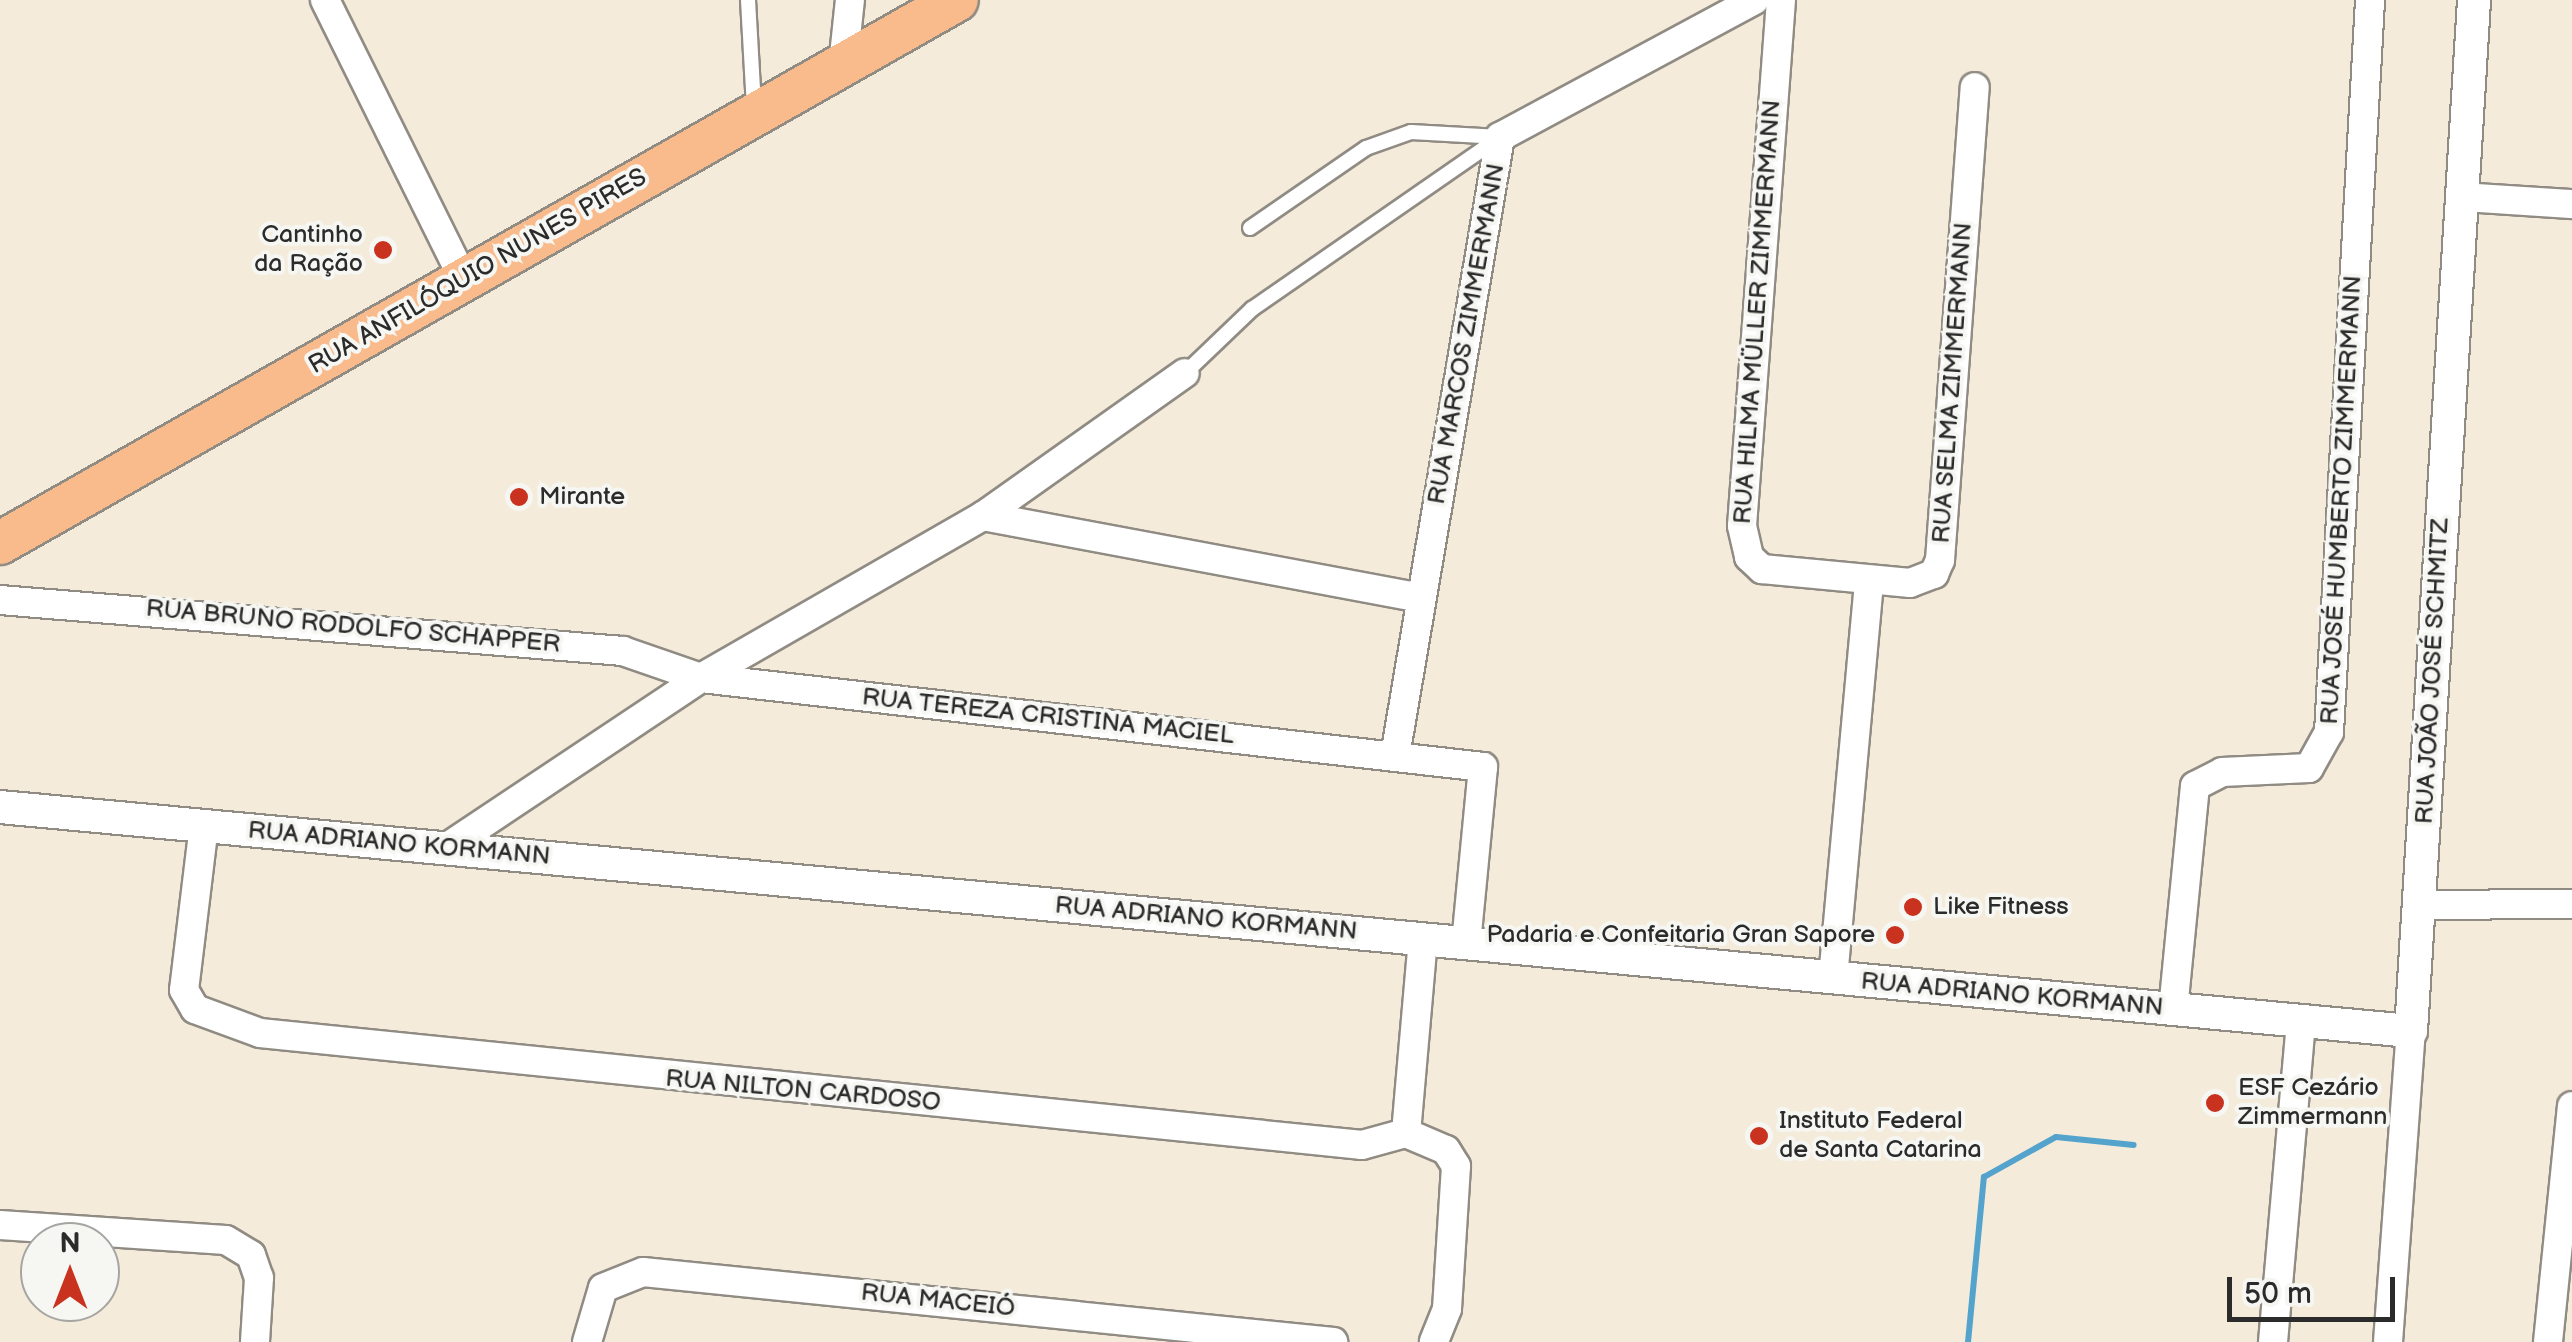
<!DOCTYPE html>
<meta charset="utf-8">
<style>
body{margin:0}
#map{position:relative;width:2572px;height:1342px;overflow:hidden;background:#f4ebdb;font-family:"Balsamiq Sans",sans-serif}
div>[style]{position:absolute}
.stream>*{height:6px;margin:-3px;padding:0 3px;transform-origin:3px;border-radius:3px;background:#53a3cd}
.roads{filter:drop-shadow(2px 0 #908b83) drop-shadow(-2px 0 #908b83) drop-shadow(0 2px #908b83) drop-shadow(0 -2px #908b83)}
.service>*{height:14px;margin:-7px;padding:0 7px;transform-origin:7px;border-radius:7px;background:#fff}
.minor>*{height:28px;margin:-14px;padding:0 14px;transform-origin:14px;border-radius:14px;background:#fff}
.tertiary>*{height:32px;margin:-16px;padding:0 16px;transform-origin:16px;border-radius:16px;background:#fff}
.primary>*{height:42px;margin:-21px;padding:0 21px;transform-origin:21px;border-radius:21px;background:#fabb8c}
.dots>*{width:28px;height:28px;translate:-50% -50%;box-sizing:border-box;border:5px solid #f6f6f2;border-radius:50%}
span{translate:-50% -50%;white-space:nowrap;text-align:center;line-height:1.15;-webkit-text-stroke:8px #f6f6f2;paint-order:stroke}
.poi-label{font-size:25px;color:#2b2b2b}
.right{translate:-100% -50%;text-align:right}
.left{translate:0 -50%;text-align:left}
.street-label{font-size:25px;color:#2b2b2b}
.north{position:absolute;left:20px;top:1222px;width:100px;height:100px;box-sizing:border-box;background:#f6f6f2;border:2px solid #a5a5a2;border-radius:50%;rotate:0deg;font-size:28px;font-weight:700;line-height:40px;text-align:center;color:#2b2b2b}
.north::after{content:'';display:block;margin:auto;width:35px;height:45px;background:#c8321e;clip-path:polygon(50% 0,100% 100%,50% 72%,0 100%)}
.scale{position:absolute;left:2227px;top:1277px;width:168px;height:45px;box-sizing:border-box;border:5px solid #2b2b2b;border-top:0;padding-left:12px;font-size:30px;line-height:35px;white-space:nowrap;color:#2b2b2b;-webkit-text-stroke:8px #f6f6f2;paint-order:stroke}
</style>
<div id="map">
<div class="stream">
<div style="left:1968px;top:1342px;width:166px;rotate:-84.5deg"></div>
<div style="left:1984px;top:1177px;width:82px;rotate:-29.1deg"></div>
<div style="left:2056px;top:1137px;width:78px;rotate:5.9deg"></div>
</div>
<div class="roads">
<div class="service">
<div style="left:748px;top:0;width:108px;rotate:86.8deg"></div>
<div style="left:1250px;top:228px;width:141px;rotate:-34.6deg"></div>
<div style="left:1366px;top:148px;width:48px;rotate:-19.6deg"></div>
<div style="left:1411px;top:132px;width:89px;rotate:3.2deg"></div>
<div style="left:1185px;top:373px;width:93px;rotate:-43.7deg"></div>
<div style="left:1252px;top:309px;width:302px;rotate:-34.7deg"></div>
</div>
<div class="minor">
<div style="left:325px;top:0;width:313px;rotate:63.6deg"></div>
<div style="left:1781px;top:0;width:527px;rotate:94.24deg"></div>
<div style="left:1742px;top:526px;width:32px;rotate:77deg"></div>
<div style="left:1749px;top:557px;width:18px;rotate:43deg"></div>
<div style="left:1762px;top:569px;width:149px;rotate:5.4deg"></div>
<div style="left:1910px;top:583px;width:26px;rotate:-21deg"></div>
<div style="left:1934px;top:574px;width:15px;rotate:-67deg"></div>
<div style="left:1940px;top:560px;width:474px;rotate:-85.8deg"></div>
<div style="left:843px;top:65px;width:65px;rotate:-83.9deg"></div>
<div style="left:2463px;top:197px;width:109px;rotate:3.7deg"></div>
<div style="left:983px;top:516px;width:446px;rotate:10.6deg"></div>
<div style="left:0;top:600px;width:625px;rotate:4.68deg"></div>
<div style="left:623px;top:651px;width:83px;rotate:19.1deg"></div>
<div style="left:701px;top:678px;width:787px;rotate:6.49deg"></div>
<div style="left:1483px;top:767px;width:177px;rotate:95.5deg"></div>
<div style="left:1395px;top:756px;width:628px;rotate:-80.37deg"></div>
<div style="left:1500px;top:137px;width:289px;rotate:-28.3deg"></div>
<div style="left:204px;top:825px;width:166px;rotate:96.9deg"></div>
<div style="left:184px;top:990px;width:22px;rotate:60deg"></div>
<div style="left:195px;top:1009px;width:69px;rotate:20.3deg"></div>
<div style="left:260px;top:1033px;width:1108px;rotate:5.8deg"></div>
<div style="left:1362px;top:1145px;width:46px;rotate:-15.3deg"></div>
<div style="left:446px;top:848px;width:306px;rotate:-33.7deg"></div>
<div style="left:701px;top:678px;width:325px;rotate:-29.9deg"></div>
<div style="left:983px;top:516px;width:247px;rotate:-35.3deg"></div>
<div style="left:2419px;top:905px;width:153px;rotate:-0.4deg"></div>
<div style="left:1833px;top:978px;width:399px;rotate:-84.8deg"></div>
<div style="left:2173px;top:1010px;width:225px;rotate:-84.4deg"></div>
<div style="left:2195px;top:786px;width:30px;rotate:-27deg"></div>
<div style="left:2222px;top:772px;width:87px;rotate:-2.6deg"></div>
<div style="left:2309px;top:768px;width:41px;rotate:-60.9deg"></div>
<div style="left:2329px;top:732px;width:733px;rotate:-86.79deg"></div>
<div style="left:1406px;top:1133px;width:43px;rotate:23deg"></div>
<div style="left:1446px;top:1150px;width:19px;rotate:58deg"></div>
<div style="left:1456px;top:1166px;width:143px;rotate:93.6deg"></div>
<div style="left:1447px;top:1309px;width:35px;rotate:112deg"></div>
<div style="left:1406px;top:1133px;width:195px;rotate:-85deg"></div>
<div style="left:0;top:1225px;width:226px;rotate:3.8deg"></div>
<div style="left:226px;top:1240px;width:29px;rotate:31deg"></div>
<div style="left:251px;top:1255px;width:24px;rotate:71deg"></div>
<div style="left:259px;top:1278px;width:64px;rotate:93.6deg"></div>
<div style="left:587px;top:1342px;width:56px;rotate:-73.5deg"></div>
<div style="left:603px;top:1288px;width:43px;rotate:-21.8deg"></div>
<div style="left:643px;top:1272px;width:694px;rotate:5.79deg"></div>
<div style="left:2273px;top:1342px;width:322px;rotate:-85deg"></div>
<div style="left:2388px;top:1342px;width:312px;rotate:-85.8deg"></div>
<div style="left:2548px;top:1342px;width:237px;rotate:-84.2deg"></div>
</div>
<div class="tertiary">
<div style="left:0;top:807px;width:2421px;rotate:5.31deg"></div>
<div style="left:2411px;top:1031px;width:1033px;rotate:-86.5deg"></div>
</div>
<div class="primary">
<div style="left:0;top:543px;width:1100px;rotate:-29.57deg"></div>
</div>
</div>
<div class="dots">
<div style="left:383px;top:250px;background:#c8321e"></div>
<div style="left:519px;top:497px;background:#c8321e"></div>
<div style="left:1913px;top:907px;background:#c8321e"></div>
<div style="left:1895px;top:935px;background:#c8321e"></div>
<div style="left:2215px;top:1103px;background:#c8321e"></div>
<div style="left:1759px;top:1136px;background:#c8321e"></div>
</div>
<div class="poi-label">
<span class="right" style="left:363px;top:250px">Cantinho<br>da Ração</span>
<span class="left" style="left:539px;top:497px">Mirante</span>
<span class="left" style="left:1933px;top:907px">Like Fitness</span>
<span class="right" style="left:1875px;top:935px">Padaria e Confeitaria Gran Sapore</span>
<span class="left" style="left:2238px;top:1103px">ESF Cezário<br>Zimmermann</span>
<span class="left" style="left:1779px;top:1136px">Instituto Federal<br>de Santa Catarina</span>
</div>
<div class="street-label">
<span style="left:478px;top:272px;rotate:-30deg">RUA ANFILÓQUIO NUNES PIRES</span>
<span style="left:1758px;top:312px;rotate:-86deg">RUA HILMA MÜLLER ZIMMERMANN</span>
<span style="left:1467px;top:334px;rotate:-80deg">RUA MARCOS ZIMMERMANN</span>
<span style="left:1953px;top:383px;rotate:-86deg">RUA SELMA ZIMMERMANN</span>
<span style="left:2342px;top:500px;rotate:-87deg">RUA JOSÉ HUMBERTO ZIMMERMANN</span>
<span style="left:353px;top:627px;rotate:5deg">RUA BRUNO RODOLFO SCHAPPER</span>
<span style="left:2433px;top:671px;rotate:-87deg">RUA JOÃO JOSÉ SCHMITZ</span>
<span style="left:1048px;top:717px;rotate:6deg">RUA TEREZA CRISTINA MACIEL</span>
<span style="left:399px;top:844px;rotate:5deg">RUA ADRIANO KORMANN</span>
<span style="left:1206px;top:919px;rotate:5deg">RUA ADRIANO KORMANN</span>
<span style="left:2012px;top:995px;rotate:5deg">RUA ADRIANO KORMANN</span>
<span style="left:803px;top:1091px;rotate:5deg">RUA NILTON CARDOSO</span>
<span style="left:938px;top:1301px;rotate:6deg">RUA MACEIÓ</span>
</div>
<div class="north">N</div>
<div class="scale">50 m</div>
</div>
